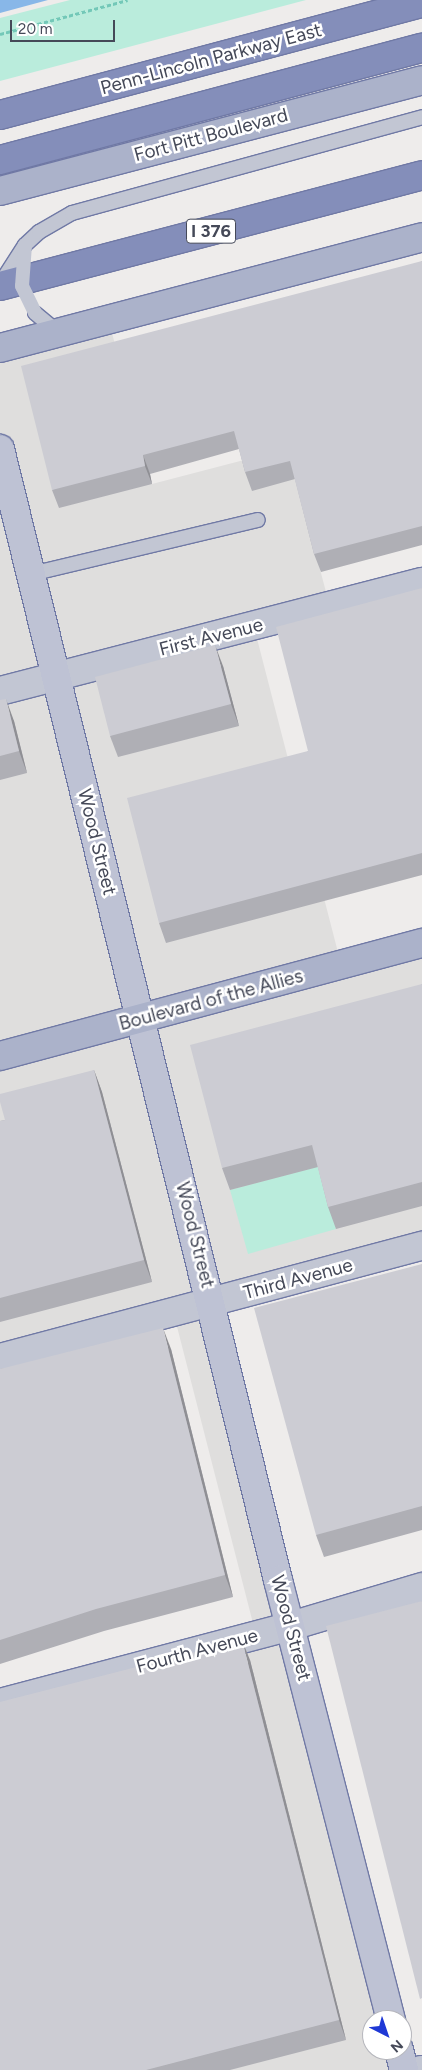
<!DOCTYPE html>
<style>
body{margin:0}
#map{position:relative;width:422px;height:2070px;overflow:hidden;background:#eeeceb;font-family:Figtree,sans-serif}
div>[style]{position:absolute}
.education>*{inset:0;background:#dfdedd}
.green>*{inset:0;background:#baecdc}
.water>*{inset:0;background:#88b7e8}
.path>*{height:3px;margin-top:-1.5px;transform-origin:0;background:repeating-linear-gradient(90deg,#73c8b8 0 4px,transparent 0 6.5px)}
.roads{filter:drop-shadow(1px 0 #7079a5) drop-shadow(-1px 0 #7079a5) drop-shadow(0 1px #7079a5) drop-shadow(0 -1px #7079a5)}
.lane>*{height:14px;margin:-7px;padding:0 7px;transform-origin:7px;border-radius:7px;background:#c2c6d3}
.street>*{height:28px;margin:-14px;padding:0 14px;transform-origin:14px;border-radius:14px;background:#c2c6d3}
.secondary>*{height:28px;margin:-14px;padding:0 14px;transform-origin:14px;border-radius:14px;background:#bec2d4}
.primary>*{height:28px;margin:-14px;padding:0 14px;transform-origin:14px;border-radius:14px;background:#abb2ca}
.highway>*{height:28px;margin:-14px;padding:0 14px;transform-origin:14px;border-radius:14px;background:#848eba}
.lane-bridge>*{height:14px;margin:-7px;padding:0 7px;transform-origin:7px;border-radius:7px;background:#c2c6d3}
.wall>*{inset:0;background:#afafb5}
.shaded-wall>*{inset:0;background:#8f8f94}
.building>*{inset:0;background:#ccccd3}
span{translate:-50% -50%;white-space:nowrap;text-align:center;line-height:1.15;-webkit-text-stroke:5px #fff;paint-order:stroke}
.shield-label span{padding:1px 4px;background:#fff;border:1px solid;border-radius:4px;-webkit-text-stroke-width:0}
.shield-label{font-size:18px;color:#454958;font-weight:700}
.street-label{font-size:19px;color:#454958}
.north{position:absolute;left:362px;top:2010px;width:50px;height:50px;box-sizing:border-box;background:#fff;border:1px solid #b5b6bc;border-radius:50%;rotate:139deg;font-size:14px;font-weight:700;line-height:20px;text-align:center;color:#454958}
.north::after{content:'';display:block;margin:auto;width:18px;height:22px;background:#1f38d5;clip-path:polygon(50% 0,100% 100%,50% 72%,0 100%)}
.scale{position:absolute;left:10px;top:20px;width:105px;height:22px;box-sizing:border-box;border:2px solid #454958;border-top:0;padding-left:6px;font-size:15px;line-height:18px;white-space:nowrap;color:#454958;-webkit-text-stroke:4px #fff;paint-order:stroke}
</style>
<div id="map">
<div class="education">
<div style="clip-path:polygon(108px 318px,152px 484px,244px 460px,296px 479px,330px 607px,254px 627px,341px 964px,422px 943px,422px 1247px,212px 1302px,391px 2020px,372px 2020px,372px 2050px,399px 2050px,404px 2070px,0 2070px,0 1898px,256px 1635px,173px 1311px,0 1358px,0 348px)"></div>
</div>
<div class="green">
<div style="clip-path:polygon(70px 0,306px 0,0 81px,0 18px)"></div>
<div style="clip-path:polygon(320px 1166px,336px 1229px,248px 1254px,230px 1190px)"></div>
</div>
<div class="water">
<div style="clip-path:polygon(0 0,48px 0,0 13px)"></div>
</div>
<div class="path">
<div style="left:0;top:34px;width:132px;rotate:-14.9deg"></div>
</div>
<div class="roads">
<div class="lane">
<div style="left:0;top:284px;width:46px;rotate:-57.3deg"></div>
<div style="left:25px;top:245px;width:19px;rotate:-43deg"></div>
<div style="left:39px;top:232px;width:38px;rotate:-30deg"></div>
<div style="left:72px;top:213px;width:363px;rotate:-15.3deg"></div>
<div style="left:35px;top:313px;width:31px;rotate:40deg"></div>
<div style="left:31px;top:574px;width:233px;rotate:-13.4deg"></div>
</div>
<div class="street">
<div style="left:0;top:691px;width:436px;rotate:-14.5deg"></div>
<div style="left:0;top:1358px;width:437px;rotate:-14.9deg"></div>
<div style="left:0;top:1703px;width:301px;rotate:-14.8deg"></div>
<div style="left:291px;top:1626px;width:137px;rotate:-16.6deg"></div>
<div style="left:421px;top:2070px;width:1px"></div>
</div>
<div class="secondary">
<div style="left:0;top:449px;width:1165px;rotate:76.19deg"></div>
<div style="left:278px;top:1580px;width:454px;rotate:75.6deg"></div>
<div style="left:399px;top:2050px;width:21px;rotate:76deg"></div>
</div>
<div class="primary">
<div style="left:0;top:191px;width:436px;rotate:-14.7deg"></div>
<div style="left:0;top:348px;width:436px;rotate:-14.7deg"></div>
<div style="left:0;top:1056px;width:437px;rotate:-15deg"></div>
</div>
<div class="highway">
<div style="left:0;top:115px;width:437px;rotate:-14.9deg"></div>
<div style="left:0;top:160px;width:437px;rotate:-14.9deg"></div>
<div style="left:0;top:286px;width:436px;rotate:-14.7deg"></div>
</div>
</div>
<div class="lane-bridge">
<div style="left:25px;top:245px;width:41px;rotate:94.2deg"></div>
<div style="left:22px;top:286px;width:30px;rotate:64deg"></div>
</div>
<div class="wall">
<div style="clip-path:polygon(422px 261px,422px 545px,321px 572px,314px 554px,295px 479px,252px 491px,245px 472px,239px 449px,150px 474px,152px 484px,59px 508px,52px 490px)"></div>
<div style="clip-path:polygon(422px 588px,422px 875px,166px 943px,159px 923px,308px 751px)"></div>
<div style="clip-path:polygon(223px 666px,239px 726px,118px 757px,110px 736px)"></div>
<div style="clip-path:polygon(0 700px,14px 721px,27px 773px,0 780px)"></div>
<div style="clip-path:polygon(422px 984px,422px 1206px,336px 1229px,328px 1207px,318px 1167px,230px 1190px,222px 1168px)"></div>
<div style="clip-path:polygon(94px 1070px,102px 1092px,152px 1282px,0 1322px,0 1121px,5px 1120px)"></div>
<div style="clip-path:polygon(422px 1264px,422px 1530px,324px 1557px,316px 1535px)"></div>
<div style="clip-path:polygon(171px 1349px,233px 1597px,104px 1631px,0 1664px,0 1369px)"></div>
<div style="clip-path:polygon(250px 1660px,346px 2040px,230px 2070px,0 2070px)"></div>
</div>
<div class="shaded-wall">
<div style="clip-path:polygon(143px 455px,150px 474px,152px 484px,145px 466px)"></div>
<div style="clip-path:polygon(215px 645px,223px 666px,239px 726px,231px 704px)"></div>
<div style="clip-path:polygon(6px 699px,14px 721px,27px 773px,19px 751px)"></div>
<div style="clip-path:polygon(94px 1070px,102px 1092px,152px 1282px,144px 1260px)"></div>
<div style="clip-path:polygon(163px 1328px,171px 1349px,233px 1597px,225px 1575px)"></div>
<div style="clip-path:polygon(242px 1640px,250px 1660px,346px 2040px,339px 2020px)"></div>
</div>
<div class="building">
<div style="clip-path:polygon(422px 261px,422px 526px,314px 554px,290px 461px,245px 472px,234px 431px,143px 455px,145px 466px,52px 490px,21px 366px)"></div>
<div style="clip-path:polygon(422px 588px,422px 853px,159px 923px,127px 798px,308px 751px,276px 627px)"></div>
<div style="clip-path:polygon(215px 645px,231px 704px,110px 736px,95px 677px)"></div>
<div style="clip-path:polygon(6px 699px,19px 751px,0 756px,0 700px)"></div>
<div style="clip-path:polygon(422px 984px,422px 1182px,328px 1207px,312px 1145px,222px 1168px,190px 1045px)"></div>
<div style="clip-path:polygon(94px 1070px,144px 1260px,0 1298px,0 1121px,5px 1120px,0 1102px,0 1094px)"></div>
<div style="clip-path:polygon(422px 1264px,422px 1506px,316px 1535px,254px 1308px)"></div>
<div style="clip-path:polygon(163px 1328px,225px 1575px,96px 1609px,0 1640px,0 1369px)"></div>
<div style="clip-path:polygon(422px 1601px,422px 1998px,420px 1999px,326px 1626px)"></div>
<div style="clip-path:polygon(242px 1640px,339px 2020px,146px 2070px,0 2070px,0 1702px)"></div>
</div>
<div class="shield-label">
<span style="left:211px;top:231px">I 376</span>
</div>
<div class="street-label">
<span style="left:211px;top:59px;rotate:-15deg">Penn-Lincoln Parkway East</span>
<span style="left:211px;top:135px;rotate:-15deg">Fort Pitt Boulevard</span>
<span style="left:211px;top:637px;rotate:-14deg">First Avenue</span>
<span style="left:97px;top:842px;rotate:76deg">Wood Street</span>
<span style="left:211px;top:1000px;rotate:-15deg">Boulevard of the Allies</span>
<span style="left:195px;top:1235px;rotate:76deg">Wood Street</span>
<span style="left:298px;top:1279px;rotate:-15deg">Third Avenue</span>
<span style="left:291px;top:1628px;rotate:75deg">Wood Street</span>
<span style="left:197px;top:1651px;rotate:-15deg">Fourth Avenue</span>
</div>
<div class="north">N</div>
<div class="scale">20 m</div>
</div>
